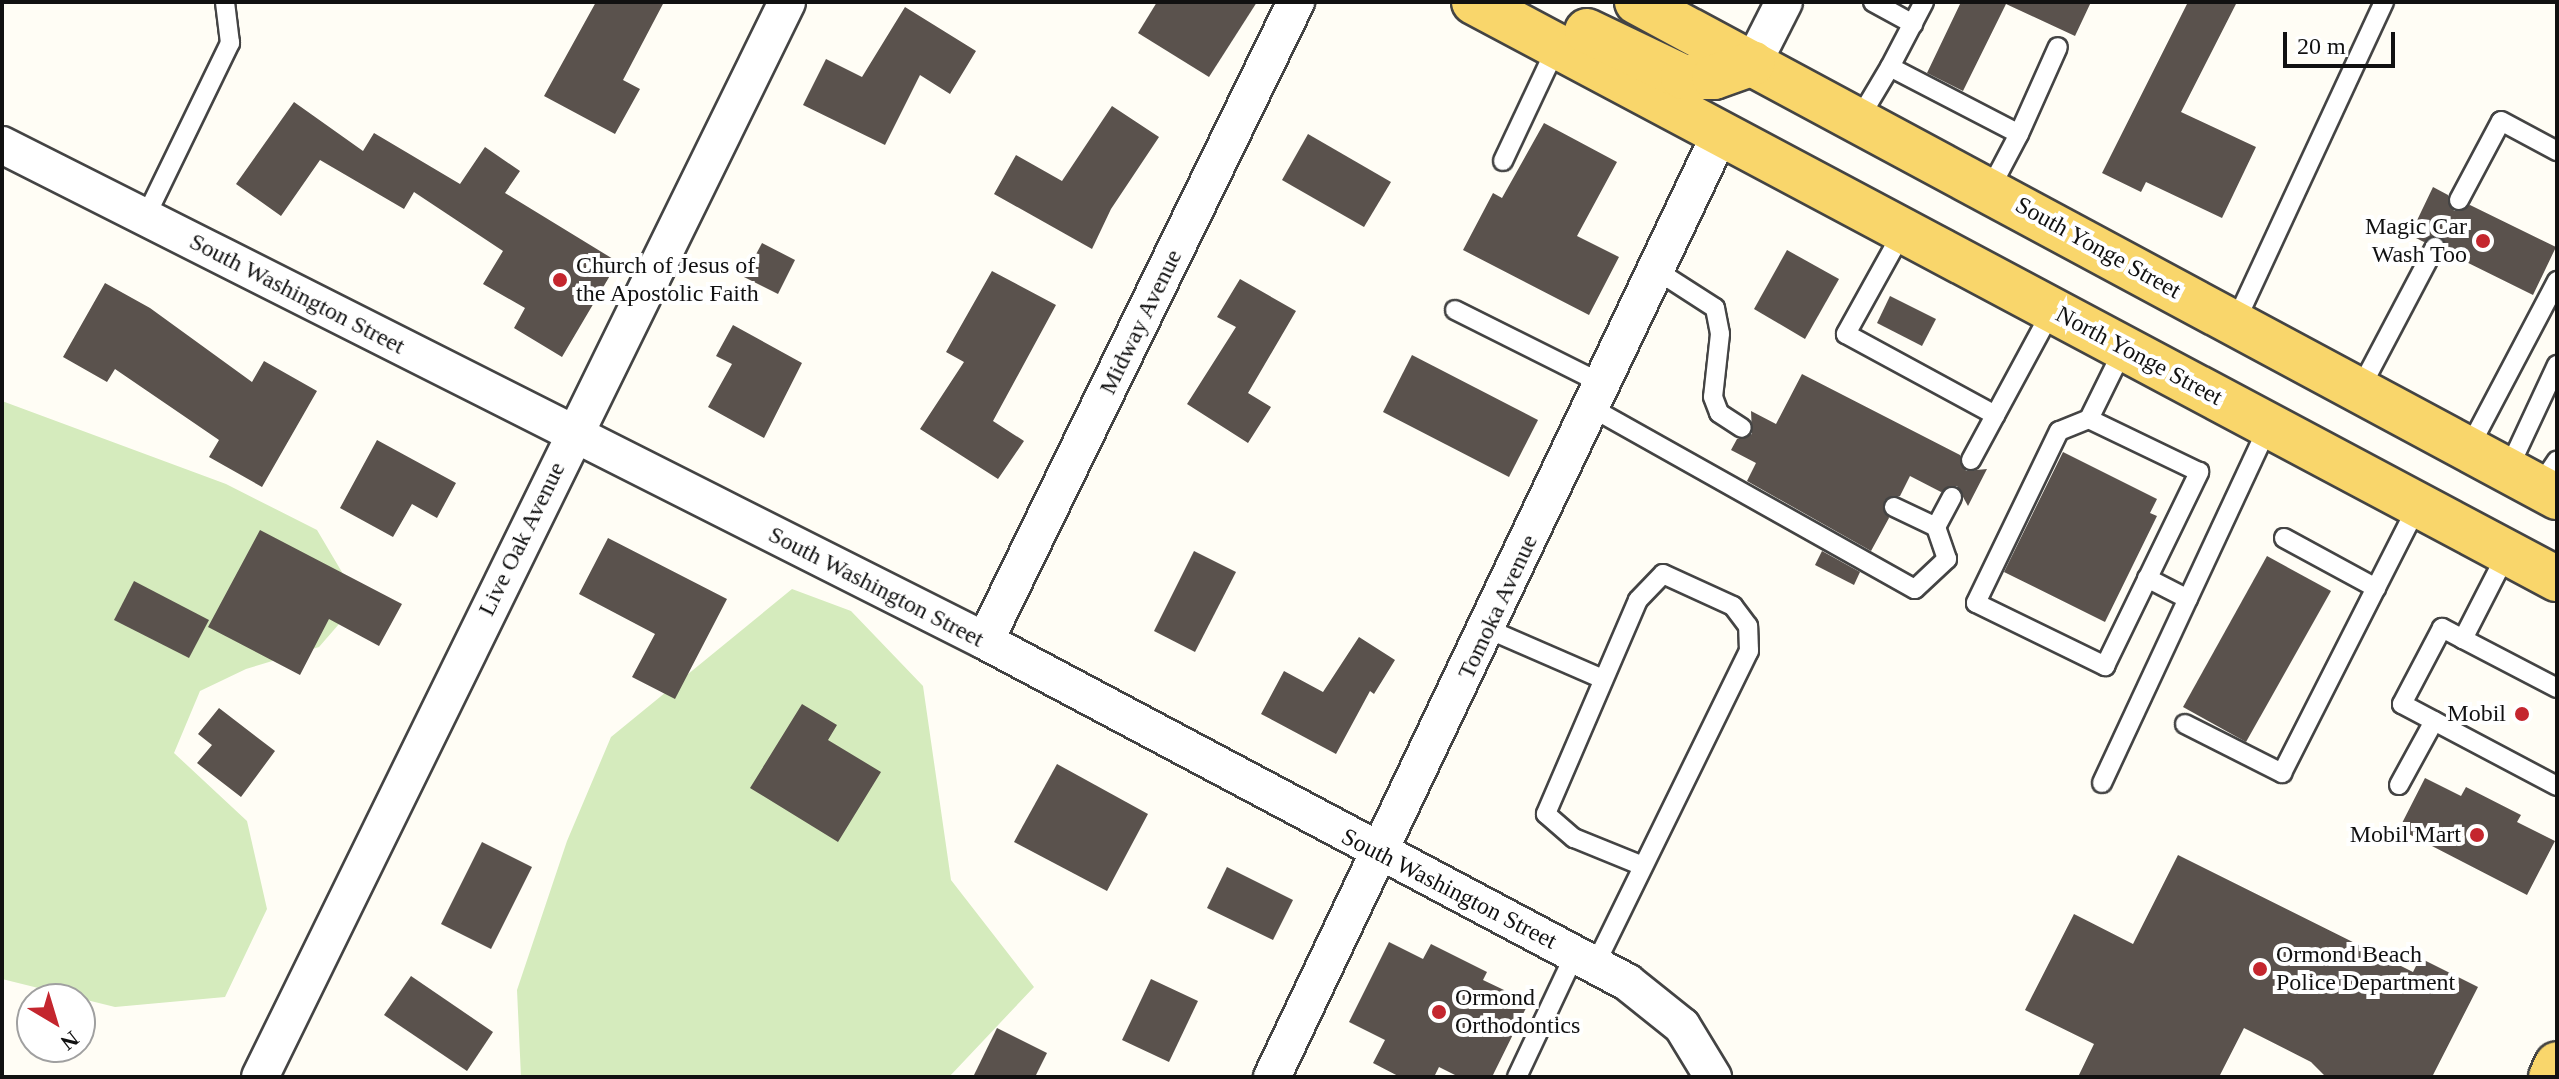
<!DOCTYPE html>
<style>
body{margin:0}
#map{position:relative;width:2559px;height:1079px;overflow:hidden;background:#fffdf5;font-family:Georgia,serif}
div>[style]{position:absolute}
.green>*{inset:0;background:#d5ebbd}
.building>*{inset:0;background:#5a524d}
.roads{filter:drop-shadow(2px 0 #444) drop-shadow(-2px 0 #444) drop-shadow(0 2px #444) drop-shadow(0 -2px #444)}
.service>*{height:18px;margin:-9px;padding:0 9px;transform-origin:9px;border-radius:9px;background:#fff}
.minor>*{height:36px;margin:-18px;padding:0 18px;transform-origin:18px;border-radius:18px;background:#fff}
.primary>*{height:44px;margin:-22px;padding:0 22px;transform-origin:22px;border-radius:22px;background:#f9d66b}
.dots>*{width:22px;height:22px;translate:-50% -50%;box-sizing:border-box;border:4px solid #fff;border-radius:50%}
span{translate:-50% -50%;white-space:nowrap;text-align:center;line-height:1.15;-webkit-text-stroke:8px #fff;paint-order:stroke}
.poi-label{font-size:24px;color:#111}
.right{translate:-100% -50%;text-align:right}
.left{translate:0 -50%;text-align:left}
.street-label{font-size:24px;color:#111}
.frame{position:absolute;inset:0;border:4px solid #111;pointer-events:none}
.north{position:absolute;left:16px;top:983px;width:80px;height:80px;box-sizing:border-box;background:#fff;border:2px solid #a0a0a0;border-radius:50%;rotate:142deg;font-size:22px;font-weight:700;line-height:32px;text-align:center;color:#111}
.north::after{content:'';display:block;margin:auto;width:28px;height:36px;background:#c4262e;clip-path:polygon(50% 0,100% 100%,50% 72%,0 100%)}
.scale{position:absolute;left:2283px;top:32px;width:112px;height:36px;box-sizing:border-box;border:4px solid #111;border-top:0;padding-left:10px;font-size:24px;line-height:28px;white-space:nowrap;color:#111;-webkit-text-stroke:6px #fff;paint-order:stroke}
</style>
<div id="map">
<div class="green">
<div style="clip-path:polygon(2px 401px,226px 484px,317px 530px,359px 601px,319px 647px,246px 669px,200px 691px,174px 753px,247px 821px,267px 909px,225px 997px,115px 1007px,2px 979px)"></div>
<div style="clip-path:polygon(792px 589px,851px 611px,923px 686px,951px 880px,1034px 987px,949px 1077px,521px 1077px,517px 990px,567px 841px,611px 737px)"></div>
</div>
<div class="building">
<div style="clip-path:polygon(596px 2px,664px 2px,623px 80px,640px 89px,615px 134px,544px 96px)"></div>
<div style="clip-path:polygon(1157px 2px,1257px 2px,1209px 77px,1138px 33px)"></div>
<div style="clip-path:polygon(1961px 2px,2091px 2px,2075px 36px,2006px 4px,1963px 91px,1927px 73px)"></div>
<div style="clip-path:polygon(2188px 2px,2237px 2px,2181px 112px,2256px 147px,2222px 218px,2146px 182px,2141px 192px,2102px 173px)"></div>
<div style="clip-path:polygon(905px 7px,976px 51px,950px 94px,920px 75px,885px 145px,803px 105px,826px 59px,862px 77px)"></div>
<div style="clip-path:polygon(294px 102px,363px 151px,374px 133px,460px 184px,485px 147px,520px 171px,505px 193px,618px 262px,562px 357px,514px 328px,525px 308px,483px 284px,503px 251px,414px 192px,404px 209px,320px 160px,281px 216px,236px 184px)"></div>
<div style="clip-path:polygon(1112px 106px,1159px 137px,1111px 209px,1092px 249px,994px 194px,1016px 155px,1062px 181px)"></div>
<div style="clip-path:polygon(1544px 123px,1617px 162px,1577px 236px,1619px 257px,1589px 315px,1463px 250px,1493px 193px,1502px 198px)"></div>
<div style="clip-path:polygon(1308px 134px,1391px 182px,1364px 227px,1282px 180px)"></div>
<div style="clip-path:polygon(2433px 187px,2448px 195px,2454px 211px,2470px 205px,2556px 247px,2533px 295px,2446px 252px,2440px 236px,2424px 242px,2410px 235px)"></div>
<div style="clip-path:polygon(762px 243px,795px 260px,778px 294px,744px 277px)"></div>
<div style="clip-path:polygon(1787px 250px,1839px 279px,1805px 339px,1754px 309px)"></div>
<div style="clip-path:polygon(992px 271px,1056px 305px,993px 421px,1024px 441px,998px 479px,920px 429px,964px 362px,946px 352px)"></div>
<div style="clip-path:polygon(1240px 279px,1296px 311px,1248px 393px,1271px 407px,1248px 443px,1187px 404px,1236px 327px,1217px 317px)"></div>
<div style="clip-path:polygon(105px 283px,150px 308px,252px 382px,264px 361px,317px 391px,262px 487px,209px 457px,219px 440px,115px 369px,107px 382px,63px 357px)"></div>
<div style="clip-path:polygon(1890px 296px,1936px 319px,1922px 346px,1877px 323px)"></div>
<div style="clip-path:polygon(733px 325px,802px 363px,764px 438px,708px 407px,732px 364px,716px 356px)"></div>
<div style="clip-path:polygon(1412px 355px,1538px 420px,1509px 477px,1383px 412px)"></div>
<div style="clip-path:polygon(1802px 374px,1960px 455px,1966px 471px,1987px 469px,1968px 506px,1957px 486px,1941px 492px,1910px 476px,1900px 496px,1884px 501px,1889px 518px,1871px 551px,1747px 481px,1756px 463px,1731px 450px,1737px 439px,1752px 434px,1751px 411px,1776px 424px)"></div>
<div style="clip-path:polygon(377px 440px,456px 483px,437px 518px,412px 504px,393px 537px,340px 508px)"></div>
<div style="clip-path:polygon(2063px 452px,2157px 499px,2150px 513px,2157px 516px,2105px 622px,2004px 572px)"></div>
<div style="clip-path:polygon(260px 530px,402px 604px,379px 646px,329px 619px,300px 675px,208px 627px)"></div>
<div style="clip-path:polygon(608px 538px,727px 599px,675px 699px,632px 677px,655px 634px,579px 594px)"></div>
<div style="clip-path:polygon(1194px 551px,1236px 572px,1195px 652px,1154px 631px)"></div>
<div style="clip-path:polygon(1822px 551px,1860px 572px,1854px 585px,1815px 565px)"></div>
<div style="clip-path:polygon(2267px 556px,2331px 591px,2246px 742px,2183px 707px)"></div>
<div style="clip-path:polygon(134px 581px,209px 620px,189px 658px,114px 620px)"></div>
<div style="clip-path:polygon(1359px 637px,1395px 660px,1374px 694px,1370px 691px,1336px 754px,1261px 714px,1284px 671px,1323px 692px)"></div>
<div style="clip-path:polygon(802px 704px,837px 725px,828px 740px,881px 772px,838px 842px,750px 788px)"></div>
<div style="clip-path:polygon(219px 708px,275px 751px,241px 797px,197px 763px,212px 745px,198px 734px)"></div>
<div style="clip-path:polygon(1057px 764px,1148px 814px,1107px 891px,1014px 842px)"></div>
<div style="clip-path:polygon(2425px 778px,2461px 796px,2466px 787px,2521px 815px,2517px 822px,2555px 841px,2527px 895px,2399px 829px)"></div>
<div style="clip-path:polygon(482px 842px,532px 867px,491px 949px,441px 924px)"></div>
<div style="clip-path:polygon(2178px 855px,2413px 972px,2420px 958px,2478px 987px,2432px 1077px,2326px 1077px,2311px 1062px,2244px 1028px,2219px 1077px,2078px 1077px,2094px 1044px,2025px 1010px,2074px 914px,2133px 944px)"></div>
<div style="clip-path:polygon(1227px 867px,1293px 900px,1273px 940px,1207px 908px)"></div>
<div style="clip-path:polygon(1389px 942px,1423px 959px,1431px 944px,1487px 972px,1483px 980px,1529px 1002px,1492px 1077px,1459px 1077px,1439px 1067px,1434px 1077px,1400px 1077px,1373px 1063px,1385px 1040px,1349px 1022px)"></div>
<div style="clip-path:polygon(411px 976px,493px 1032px,467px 1071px,384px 1015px)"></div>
<div style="clip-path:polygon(1151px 979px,1198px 1001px,1169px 1062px,1122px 1040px)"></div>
<div style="clip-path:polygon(997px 1028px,1047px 1053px,1035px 1077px,973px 1077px)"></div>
</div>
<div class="roads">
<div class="service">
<div style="left:1873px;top:2px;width:46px;rotate:28.8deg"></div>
<div style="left:1924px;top:2px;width:73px;rotate:117.6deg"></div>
<div style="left:1890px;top:67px;width:145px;rotate:27.4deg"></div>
<div style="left:2019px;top:134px;width:62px;rotate:117.8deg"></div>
<div style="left:1859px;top:119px;width:61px;rotate:-59.2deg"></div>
<div style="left:2019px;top:134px;width:95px;rotate:-65.9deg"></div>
<div style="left:1503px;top:161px;width:127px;rotate:-64.8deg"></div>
<div style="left:2459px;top:200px;width:89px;rotate:-62deg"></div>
<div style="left:2501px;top:121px;width:64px;rotate:28.2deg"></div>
<div style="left:145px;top:218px;width:195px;rotate:-64.1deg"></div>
<div style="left:230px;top:43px;width:41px;rotate:-97deg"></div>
<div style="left:1903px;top:231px;width:118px;rotate:119deg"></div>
<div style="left:1846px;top:334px;width:170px;rotate:28.5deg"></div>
<div style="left:1656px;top:270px;width:70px;rotate:32.8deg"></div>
<div style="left:1715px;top:308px;width:26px;rotate:79deg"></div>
<div style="left:1720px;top:334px;width:63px;rotate:96.3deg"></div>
<div style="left:1713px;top:397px;width:17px;rotate:69deg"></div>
<div style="left:1719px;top:413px;width:27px;rotate:33deg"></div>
<div style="left:1455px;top:310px;width:165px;rotate:26.6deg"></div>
<div style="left:2235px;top:323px;width:354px;rotate:-65.1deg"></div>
<div style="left:2359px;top:391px;width:163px;rotate:-62.2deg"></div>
<div style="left:1592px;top:408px;width:370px;rotate:29.3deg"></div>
<div style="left:1915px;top:589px;width:44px;rotate:-43.2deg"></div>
<div style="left:1947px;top:559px;width:34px;rotate:-109deg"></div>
<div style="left:1936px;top:527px;width:34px;rotate:-62deg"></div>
<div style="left:2089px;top:419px;width:32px;rotate:158deg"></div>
<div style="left:2059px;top:431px;width:191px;rotate:115.8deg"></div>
<div style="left:1976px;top:603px;width:144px;rotate:26deg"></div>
<div style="left:2105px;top:666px;width:216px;rotate:-64.1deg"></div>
<div style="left:2199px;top:472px;width:122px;rotate:-154.3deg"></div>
<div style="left:2089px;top:419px;width:79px;rotate:-63.8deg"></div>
<div style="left:2469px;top:448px;width:189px;rotate:-62.2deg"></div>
<div style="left:1971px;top:460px;width:170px;rotate:-61.6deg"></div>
<div style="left:2508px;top:470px;width:116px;rotate:-65deg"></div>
<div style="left:2539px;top:487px;width:32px;rotate:-56deg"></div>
<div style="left:1894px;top:507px;width:47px;rotate:25.5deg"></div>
<div style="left:2284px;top:538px;width:105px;rotate:28.5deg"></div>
<div style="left:2508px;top:551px;width:99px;rotate:117.1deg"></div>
<div style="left:2463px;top:639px;width:106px;rotate:27.5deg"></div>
<div style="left:2147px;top:578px;width:46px;rotate:27.1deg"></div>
<div style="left:1488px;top:629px;width:125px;rotate:23.5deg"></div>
<div style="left:2463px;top:639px;width:24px;rotate:-152deg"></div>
<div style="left:2442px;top:628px;width:86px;rotate:117.8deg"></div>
<div style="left:2402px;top:704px;width:175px;rotate:27.9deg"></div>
<div style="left:2185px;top:724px;width:109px;rotate:26.8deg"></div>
<div style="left:2282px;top:773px;width:301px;rotate:-63.1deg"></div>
<div style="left:2102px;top:783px;width:395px;rotate:-65deg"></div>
<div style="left:2399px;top:785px;width:73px;rotate:-61.3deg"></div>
<div style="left:1595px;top:965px;width:350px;rotate:-63.9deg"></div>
<div style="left:1749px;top:651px;width:25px;rotate:-92deg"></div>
<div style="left:1748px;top:626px;width:25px;rotate:-127deg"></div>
<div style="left:1733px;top:606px;width:77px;rotate:-155.4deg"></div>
<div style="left:1663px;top:574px;width:36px;rotate:134deg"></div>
<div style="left:1638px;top:600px;width:233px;rotate:113.3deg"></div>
<div style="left:1546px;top:814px;width:37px;rotate:41deg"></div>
<div style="left:1574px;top:838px;width:74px;rotate:22.1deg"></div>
<div style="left:1517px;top:1077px;width:136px;rotate:-64.8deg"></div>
</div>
<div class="minor">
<div style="left:1753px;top:63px;width:68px;rotate:-63.1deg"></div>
<div style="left:2px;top:145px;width:1101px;rotate:26.77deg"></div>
<div style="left:985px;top:641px;width:727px;rotate:27.98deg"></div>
<div style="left:1627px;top:982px;width:70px;rotate:38.7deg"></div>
<div style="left:1682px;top:1026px;width:60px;rotate:58.7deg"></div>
<div style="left:985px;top:641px;width:711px;rotate:-64.05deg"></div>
<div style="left:260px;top:1077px;width:1197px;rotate:-63.88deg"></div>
<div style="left:1272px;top:1077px;width:1044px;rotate:-64.59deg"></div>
</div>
<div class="primary">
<div style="left:1474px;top:2px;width:1227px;rotate:28.05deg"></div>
<div style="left:1637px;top:2px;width:1045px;rotate:28.28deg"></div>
<div style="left:1587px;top:31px;width:106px;rotate:25.6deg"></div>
<div style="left:1683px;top:77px;width:31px"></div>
<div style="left:1714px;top:77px;width:41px;rotate:-19.7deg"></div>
<div style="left:2551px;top:1077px;width:14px;rotate:-65deg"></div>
</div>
</div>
<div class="dots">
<div style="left:2483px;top:241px;background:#c4262e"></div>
<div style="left:560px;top:280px;background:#c4262e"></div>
<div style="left:2522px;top:714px;background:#c4262e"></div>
<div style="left:2477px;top:835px;background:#c4262e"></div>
<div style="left:2260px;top:969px;background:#c4262e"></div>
<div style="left:1439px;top:1012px;background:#c4262e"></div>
</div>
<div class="poi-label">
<span class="right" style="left:2467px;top:241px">Magic Car<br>Wash Too</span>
<span class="left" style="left:576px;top:280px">Church of Jesus of<br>the Apostolic Faith</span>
<span class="right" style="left:2506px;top:714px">Mobil</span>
<span class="right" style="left:2461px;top:835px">Mobil Mart</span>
<span class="left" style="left:2276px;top:969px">Ormond Beach<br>Police Department</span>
<span class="left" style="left:1455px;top:1012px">Ormond<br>Orthodontics</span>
</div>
<div class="street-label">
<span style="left:2098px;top:248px;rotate:29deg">South Yonge Street</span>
<span style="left:297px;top:294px;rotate:27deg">South Washington Street</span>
<span style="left:1141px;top:322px;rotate:-64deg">Midway Avenue</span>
<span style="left:2139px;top:356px;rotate:28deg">North Yonge Street</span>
<span style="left:522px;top:539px;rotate:-64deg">Live Oak Avenue</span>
<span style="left:876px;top:587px;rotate:27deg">South Washington Street</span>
<span style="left:1498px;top:607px;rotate:-65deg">Tomoka Avenue</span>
<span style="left:1449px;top:889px;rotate:27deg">South Washington Street</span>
</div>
<div class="frame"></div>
<div class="north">N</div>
<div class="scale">20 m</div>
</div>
